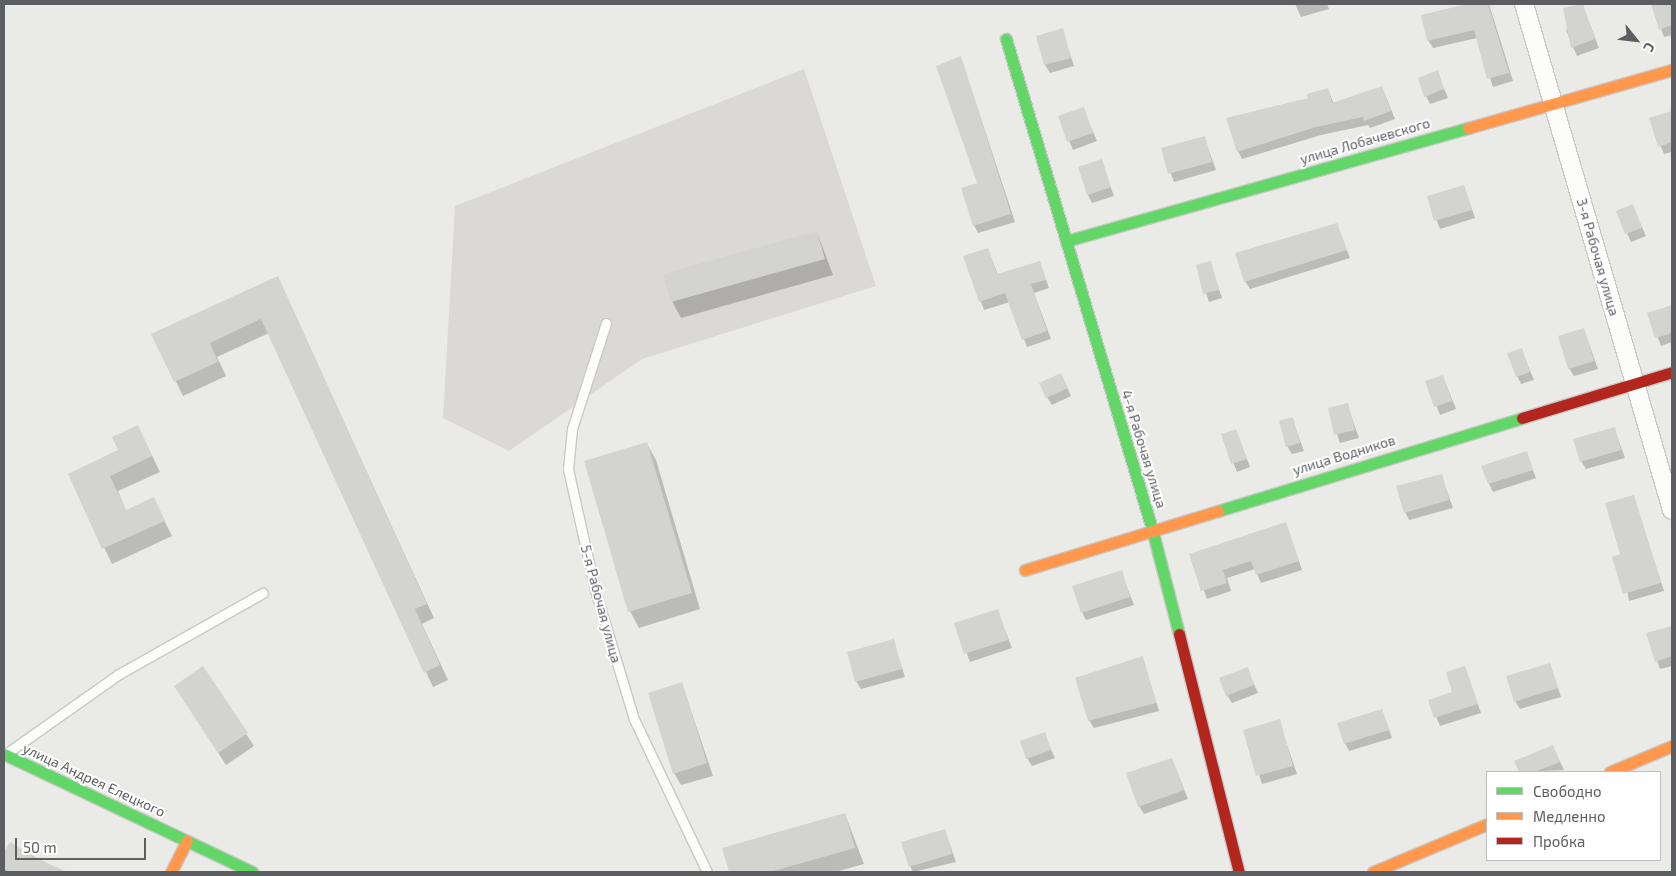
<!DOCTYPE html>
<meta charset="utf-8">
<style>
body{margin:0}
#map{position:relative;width:1676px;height:876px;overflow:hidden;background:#eaeae6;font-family:"Exo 2",sans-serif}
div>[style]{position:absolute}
.industrial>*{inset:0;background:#dad9d6}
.shadow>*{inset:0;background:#0003}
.building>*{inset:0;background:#d3d3d0}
.roads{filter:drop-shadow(1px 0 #c8c8c7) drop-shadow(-1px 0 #c8c8c7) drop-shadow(0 1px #c8c8c7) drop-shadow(0 -1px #c8c8c7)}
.lane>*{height:9px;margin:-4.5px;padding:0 4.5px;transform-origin:4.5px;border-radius:4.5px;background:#fcfcfb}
.street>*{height:18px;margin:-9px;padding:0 9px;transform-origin:9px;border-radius:9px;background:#fcfcfb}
.fast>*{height:11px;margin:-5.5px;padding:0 5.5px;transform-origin:5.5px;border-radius:5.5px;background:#63d668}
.slow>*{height:11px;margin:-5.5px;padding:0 5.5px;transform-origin:5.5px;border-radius:5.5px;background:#ff974d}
.jam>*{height:11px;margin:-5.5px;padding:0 5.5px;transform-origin:5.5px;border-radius:5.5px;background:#b3261e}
span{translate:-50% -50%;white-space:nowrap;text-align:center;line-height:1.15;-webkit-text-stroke:4px #fff;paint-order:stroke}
.street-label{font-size:14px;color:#5c5e62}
.frame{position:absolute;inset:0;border:5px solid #5c5e62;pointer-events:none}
.legend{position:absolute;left:1486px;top:771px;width:175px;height:90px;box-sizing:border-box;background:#fff;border:1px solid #bebfc0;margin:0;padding:6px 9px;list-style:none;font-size:15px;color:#5c5e62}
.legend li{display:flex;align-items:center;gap:10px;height:25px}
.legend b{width:25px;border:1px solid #bebfc0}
.north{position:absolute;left:1611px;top:15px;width:50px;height:50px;-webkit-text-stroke:4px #fff;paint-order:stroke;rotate:119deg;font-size:14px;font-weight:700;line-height:20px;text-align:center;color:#5c5e62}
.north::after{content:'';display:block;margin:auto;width:18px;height:22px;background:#5c5e62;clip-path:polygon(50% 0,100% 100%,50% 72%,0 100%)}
.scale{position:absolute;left:15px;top:838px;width:131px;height:22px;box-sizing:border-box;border:2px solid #5c5e62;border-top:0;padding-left:6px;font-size:15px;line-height:18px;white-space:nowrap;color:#5c5e62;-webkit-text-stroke:4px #fff;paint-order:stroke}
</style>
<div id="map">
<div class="industrial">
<div style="clip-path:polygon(804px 69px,876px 286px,642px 359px,509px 451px,443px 418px,455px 206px)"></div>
</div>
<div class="shadow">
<div style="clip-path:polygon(1295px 4px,1327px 4px,1329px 9px,1301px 17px)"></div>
<div style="clip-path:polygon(1466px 4px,1489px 4px,1513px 81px,1493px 87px,1477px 38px,1433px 48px,1428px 40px)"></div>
<div style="clip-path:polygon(1582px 4px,1599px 48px,1577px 56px,1566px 30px,1571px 28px,1564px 9px)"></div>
<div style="clip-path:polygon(1652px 4px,1672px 4px,1672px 35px,1664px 37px)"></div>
<div style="clip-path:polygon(1062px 30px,1074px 66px,1050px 73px,1045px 65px)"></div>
<div style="clip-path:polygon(961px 58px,1015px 222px,978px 233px,974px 225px,979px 184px)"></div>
<div style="clip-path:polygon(1437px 72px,1448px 98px,1430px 104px,1426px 96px)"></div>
<div style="clip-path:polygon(1382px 87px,1395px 119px,1370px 128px,1368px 125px,1321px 135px,1242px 159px,1238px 151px,1328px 90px,1334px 104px)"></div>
<div style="clip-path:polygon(1083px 109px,1097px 141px,1073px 150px,1059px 117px)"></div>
<div style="clip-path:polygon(1672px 112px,1672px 152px,1664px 154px,1650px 119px)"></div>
<div style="clip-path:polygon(1204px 137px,1216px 170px,1174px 182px,1162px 149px)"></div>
<div style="clip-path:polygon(1101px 161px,1114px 196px,1092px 203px,1088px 195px)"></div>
<div style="clip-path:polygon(1464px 186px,1475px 218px,1440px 229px,1428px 197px)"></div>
<div style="clip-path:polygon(1632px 205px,1646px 236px,1631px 242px,1617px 211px)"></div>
<div style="clip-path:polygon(1337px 224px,1350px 258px,1250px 289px,1245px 281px)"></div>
<div style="clip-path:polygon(817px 232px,833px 275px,681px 318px,672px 301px)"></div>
<div style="clip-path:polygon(988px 249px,998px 275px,1040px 263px,1049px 288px,1034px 293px,1051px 339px,1027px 347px,1010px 302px,984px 310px,965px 257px)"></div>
<div style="clip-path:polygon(1210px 263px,1222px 298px,1209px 302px,1197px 266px)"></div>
<div style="clip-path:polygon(277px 277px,434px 618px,422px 624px,448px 680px,433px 687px,269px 333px,217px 357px,226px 376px,183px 396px,153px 334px)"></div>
<div style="clip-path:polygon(1672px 307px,1672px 342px,1661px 346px,1649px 314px)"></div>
<div style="clip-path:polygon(1584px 330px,1598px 369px,1574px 376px,1569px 368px)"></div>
<div style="clip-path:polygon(1521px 349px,1534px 380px,1521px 384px,1517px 376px)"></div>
<div style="clip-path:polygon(1443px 377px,1456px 409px,1440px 415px,1427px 382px)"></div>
<div style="clip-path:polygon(1065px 383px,1071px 396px,1052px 405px,1047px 397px)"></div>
<div style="clip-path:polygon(1347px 404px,1359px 438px,1340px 443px,1329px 409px)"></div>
<div style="clip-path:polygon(1292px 419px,1304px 451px,1292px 454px,1287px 446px)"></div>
<div style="clip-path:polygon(138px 427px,160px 472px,118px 491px,126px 511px,153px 498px,172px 536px,112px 564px,69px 474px,119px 451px)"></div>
<div style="clip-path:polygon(1614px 428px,1625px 458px,1586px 469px,1581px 461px)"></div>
<div style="clip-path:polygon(1236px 430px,1250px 467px,1237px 472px,1222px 435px)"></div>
<div style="clip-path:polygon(647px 444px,656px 460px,700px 609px,639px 628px,630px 611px)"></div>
<div style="clip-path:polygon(1526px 453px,1536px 478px,1493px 492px,1489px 484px)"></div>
<div style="clip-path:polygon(1441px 475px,1453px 508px,1409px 520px,1405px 512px)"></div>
<div style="clip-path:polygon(1633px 496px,1664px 591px,1629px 601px,1622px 555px)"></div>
<div style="clip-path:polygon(1286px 524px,1302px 570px,1261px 583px,1255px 569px,1227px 578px,1231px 591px,1207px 599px,1191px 555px)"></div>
<div style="clip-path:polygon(1121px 572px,1134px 605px,1086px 620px,1082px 612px)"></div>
<div style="clip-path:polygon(997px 610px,1012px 648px,970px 662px,956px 624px)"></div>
<div style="clip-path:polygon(1672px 627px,1672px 666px,1660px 669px,1648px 634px)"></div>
<div style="clip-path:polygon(893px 641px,905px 677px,861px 689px,856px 681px)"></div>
<div style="clip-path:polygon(1142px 657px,1159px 711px,1094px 728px,1089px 720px)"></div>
<div style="clip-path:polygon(1550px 664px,1561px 697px,1520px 709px,1515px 701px)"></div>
<div style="clip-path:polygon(1465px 667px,1481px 713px,1440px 726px,1430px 701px,1454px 693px)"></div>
<div style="clip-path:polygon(203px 668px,254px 746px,226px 765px,183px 698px)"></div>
<div style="clip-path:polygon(1247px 669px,1258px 693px,1232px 703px,1227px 695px)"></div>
<div style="clip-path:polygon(682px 684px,713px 776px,681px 785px,674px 773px)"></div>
<div style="clip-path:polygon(1382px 710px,1392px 738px,1349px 751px,1345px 743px)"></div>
<div style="clip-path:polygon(1279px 721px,1297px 774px,1262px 784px,1245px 730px)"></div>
<div style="clip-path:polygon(1044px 734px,1055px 758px,1032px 766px,1027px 758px)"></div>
<div style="clip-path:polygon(1553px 747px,1564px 770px,1520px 772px,1516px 762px)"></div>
<div style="clip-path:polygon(1172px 759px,1188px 799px,1144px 814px,1139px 806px)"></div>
<div style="clip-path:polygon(845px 814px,864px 864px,835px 872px,731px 872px,724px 849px)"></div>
<div style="clip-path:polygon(945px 831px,956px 862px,913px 872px,910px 866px)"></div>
<div style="clip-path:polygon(11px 844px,59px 870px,61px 872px,4px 872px,4px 855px)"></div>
</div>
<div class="building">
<div style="clip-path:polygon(1467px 4px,1488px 4px,1509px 73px,1487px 79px,1474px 30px,1427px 41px,1421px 15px)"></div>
<div style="clip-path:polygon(1583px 4px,1595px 39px,1571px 48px,1563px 8px)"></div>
<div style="clip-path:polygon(1651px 4px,1672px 4px,1672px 25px,1659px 30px)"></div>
<div style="clip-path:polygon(1063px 28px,1071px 58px,1044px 65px,1036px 36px)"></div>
<div style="clip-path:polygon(961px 56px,1011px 214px,973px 226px,961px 188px,977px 183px,936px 66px)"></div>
<div style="clip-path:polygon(1438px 70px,1444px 89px,1424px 97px,1418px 78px)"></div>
<div style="clip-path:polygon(1382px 86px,1391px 111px,1364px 121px,1363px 117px,1316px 127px,1237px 152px,1226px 118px,1308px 98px,1307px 94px,1328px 88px,1332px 103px)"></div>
<div style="clip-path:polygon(1084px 107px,1093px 133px,1067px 142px,1058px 116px)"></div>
<div style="clip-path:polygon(1672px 111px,1672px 142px,1658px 147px,1649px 118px)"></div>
<div style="clip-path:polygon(1205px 136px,1212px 162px,1168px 174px,1161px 148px)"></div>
<div style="clip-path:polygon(1102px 159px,1111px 187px,1087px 195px,1078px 167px)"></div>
<div style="clip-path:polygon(1464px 185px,1472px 210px,1434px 221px,1427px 196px)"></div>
<div style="clip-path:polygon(1633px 204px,1642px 228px,1625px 234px,1616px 211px)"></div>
<div style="clip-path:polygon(1337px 223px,1347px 250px,1244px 282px,1235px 253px)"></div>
<div style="clip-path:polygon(817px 231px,825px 259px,671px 302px,663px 274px)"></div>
<div style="clip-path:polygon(988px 248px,997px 274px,1040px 261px,1046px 280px,1031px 284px,1047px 331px,1022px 340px,1005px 293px,979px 302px,963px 256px)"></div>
<div style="clip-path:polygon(1211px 261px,1219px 290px,1203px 294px,1196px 265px)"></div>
<div style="clip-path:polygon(278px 276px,427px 604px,415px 609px,440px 665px,424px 673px,261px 319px,210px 343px,218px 362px,174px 382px,151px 334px)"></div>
<div style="clip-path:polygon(1672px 305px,1672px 333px,1655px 338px,1647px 313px)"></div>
<div style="clip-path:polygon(1584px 328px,1594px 361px,1568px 369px,1558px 336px)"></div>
<div style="clip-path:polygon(1522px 348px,1530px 372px,1516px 377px,1507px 353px)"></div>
<div style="clip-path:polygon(1061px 373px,1068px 388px,1046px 398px,1039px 383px)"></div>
<div style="clip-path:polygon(1443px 375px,1452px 401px,1434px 407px,1425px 381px)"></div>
<div style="clip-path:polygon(1348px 403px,1355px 430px,1334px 435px,1328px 408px)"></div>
<div style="clip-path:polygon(1293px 417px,1300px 443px,1286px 447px,1279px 421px)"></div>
<div style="clip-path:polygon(138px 425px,152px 456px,110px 476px,126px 510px,154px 497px,165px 521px,102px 549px,68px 474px,118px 450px,112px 437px)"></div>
<div style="clip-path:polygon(1615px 427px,1621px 450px,1580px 462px,1573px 439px)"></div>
<div style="clip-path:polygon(1236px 429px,1247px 459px,1231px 464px,1221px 434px)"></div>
<div style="clip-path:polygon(647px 442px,692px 593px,628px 612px,584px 461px)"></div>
<div style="clip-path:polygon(1527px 451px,1533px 470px,1488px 484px,1481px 466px)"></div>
<div style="clip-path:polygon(1442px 474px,1449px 500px,1404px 513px,1396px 486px)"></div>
<div style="clip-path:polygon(1634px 495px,1661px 583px,1623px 594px,1612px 557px,1620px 554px,1605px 503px)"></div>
<div style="clip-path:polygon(1286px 522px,1299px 561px,1256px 575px,1251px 561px,1223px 570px,1227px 583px,1201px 591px,1189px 554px)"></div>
<div style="clip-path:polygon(1122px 570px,1130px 597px,1081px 613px,1072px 586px)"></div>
<div style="clip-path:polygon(998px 609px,1008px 640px,964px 654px,954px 623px)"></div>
<div style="clip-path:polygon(1672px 626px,1672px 656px,1655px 662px,1646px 633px)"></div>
<div style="clip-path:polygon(894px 639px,902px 669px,855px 682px,847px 652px)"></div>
<div style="clip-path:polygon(1143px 656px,1156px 703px,1088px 721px,1075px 678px)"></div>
<div style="clip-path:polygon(1550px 663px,1558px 688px,1514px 702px,1506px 676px)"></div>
<div style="clip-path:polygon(203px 666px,248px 733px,218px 753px,174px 686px)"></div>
<div style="clip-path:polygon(1465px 666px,1478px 704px,1434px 718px,1428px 700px,1452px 692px,1446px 672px)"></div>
<div style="clip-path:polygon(1248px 667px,1254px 685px,1226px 696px,1219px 678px)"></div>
<div style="clip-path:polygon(682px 682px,707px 763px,673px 774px,648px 693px)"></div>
<div style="clip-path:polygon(1382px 709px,1389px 730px,1344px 744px,1337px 723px)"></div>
<div style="clip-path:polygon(1280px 719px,1293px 766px,1256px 776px,1243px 730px)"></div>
<div style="clip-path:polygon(1045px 732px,1051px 750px,1026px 759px,1020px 741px)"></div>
<div style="clip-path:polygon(1553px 745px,1560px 762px,1534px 772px,1519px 772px,1514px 761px)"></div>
<div style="clip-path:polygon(1172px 758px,1184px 790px,1138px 807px,1126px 773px)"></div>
<div style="clip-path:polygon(845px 813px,855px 848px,770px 872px,729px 872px,722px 848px)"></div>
<div style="clip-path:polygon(945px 829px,952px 854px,909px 867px,901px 842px)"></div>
<div style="clip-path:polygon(10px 842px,32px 856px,67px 872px,10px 872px,4px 869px,4px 852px)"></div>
</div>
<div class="roads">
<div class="lane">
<div style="left:606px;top:323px;width:111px;rotate:107.8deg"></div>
<div style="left:572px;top:429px;width:40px;rotate:95.7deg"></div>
<div style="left:568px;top:469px;width:124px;rotate:77.4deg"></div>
<div style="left:595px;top:590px;width:135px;rotate:73.2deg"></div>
<div style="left:634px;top:719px;width:170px;rotate:64.5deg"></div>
<div style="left:7px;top:753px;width:137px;rotate:-35.2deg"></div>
<div style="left:119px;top:674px;width:165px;rotate:-29.4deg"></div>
</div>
<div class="street">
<div style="left:1524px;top:4px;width:527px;rotate:73.7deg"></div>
</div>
<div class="fast">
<div style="left:1006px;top:39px;width:511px;rotate:73.41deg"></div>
<div style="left:1152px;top:529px;width:108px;rotate:75.6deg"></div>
<div style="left:1066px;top:241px;width:418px;rotate:-15.7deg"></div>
<div style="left:1218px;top:511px;width:318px;rotate:-17deg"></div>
<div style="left:4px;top:754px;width:275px;rotate:25.4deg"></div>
</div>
<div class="slow">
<div style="left:1468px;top:128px;width:212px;rotate:-15.9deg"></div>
<div style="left:1025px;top:570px;width:202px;rotate:-17deg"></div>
<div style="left:1610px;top:772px;width:67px;rotate:-22.8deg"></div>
<div style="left:171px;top:872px;width:35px;rotate:-63deg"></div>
<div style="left:1373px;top:872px;width:124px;rotate:-22.8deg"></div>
</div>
<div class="jam">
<div style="left:1522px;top:418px;width:157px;rotate:-17deg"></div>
<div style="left:1179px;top:634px;width:245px;rotate:75.9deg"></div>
</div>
</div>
<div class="street-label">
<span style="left:1365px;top:141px;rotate:-16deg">улица Лобачевского</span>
<span style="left:1598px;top:257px;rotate:74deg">3-я Рабочая улица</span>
<span style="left:1144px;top:449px;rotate:73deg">4-я Рабочая улица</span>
<span style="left:1344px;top:455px;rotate:-17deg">улица Водников</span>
<span style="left:601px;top:604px;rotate:75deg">5-я Рабочая улица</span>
<span style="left:94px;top:780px;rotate:25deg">улица Андрея Елецкого</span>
</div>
<div class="frame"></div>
<ul class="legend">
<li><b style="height:6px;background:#63d668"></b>Свободно</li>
<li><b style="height:6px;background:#ff974d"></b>Медленно</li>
<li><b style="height:6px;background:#b3261e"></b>Пробка</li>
</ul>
<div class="north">С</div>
<div class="scale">50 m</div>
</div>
